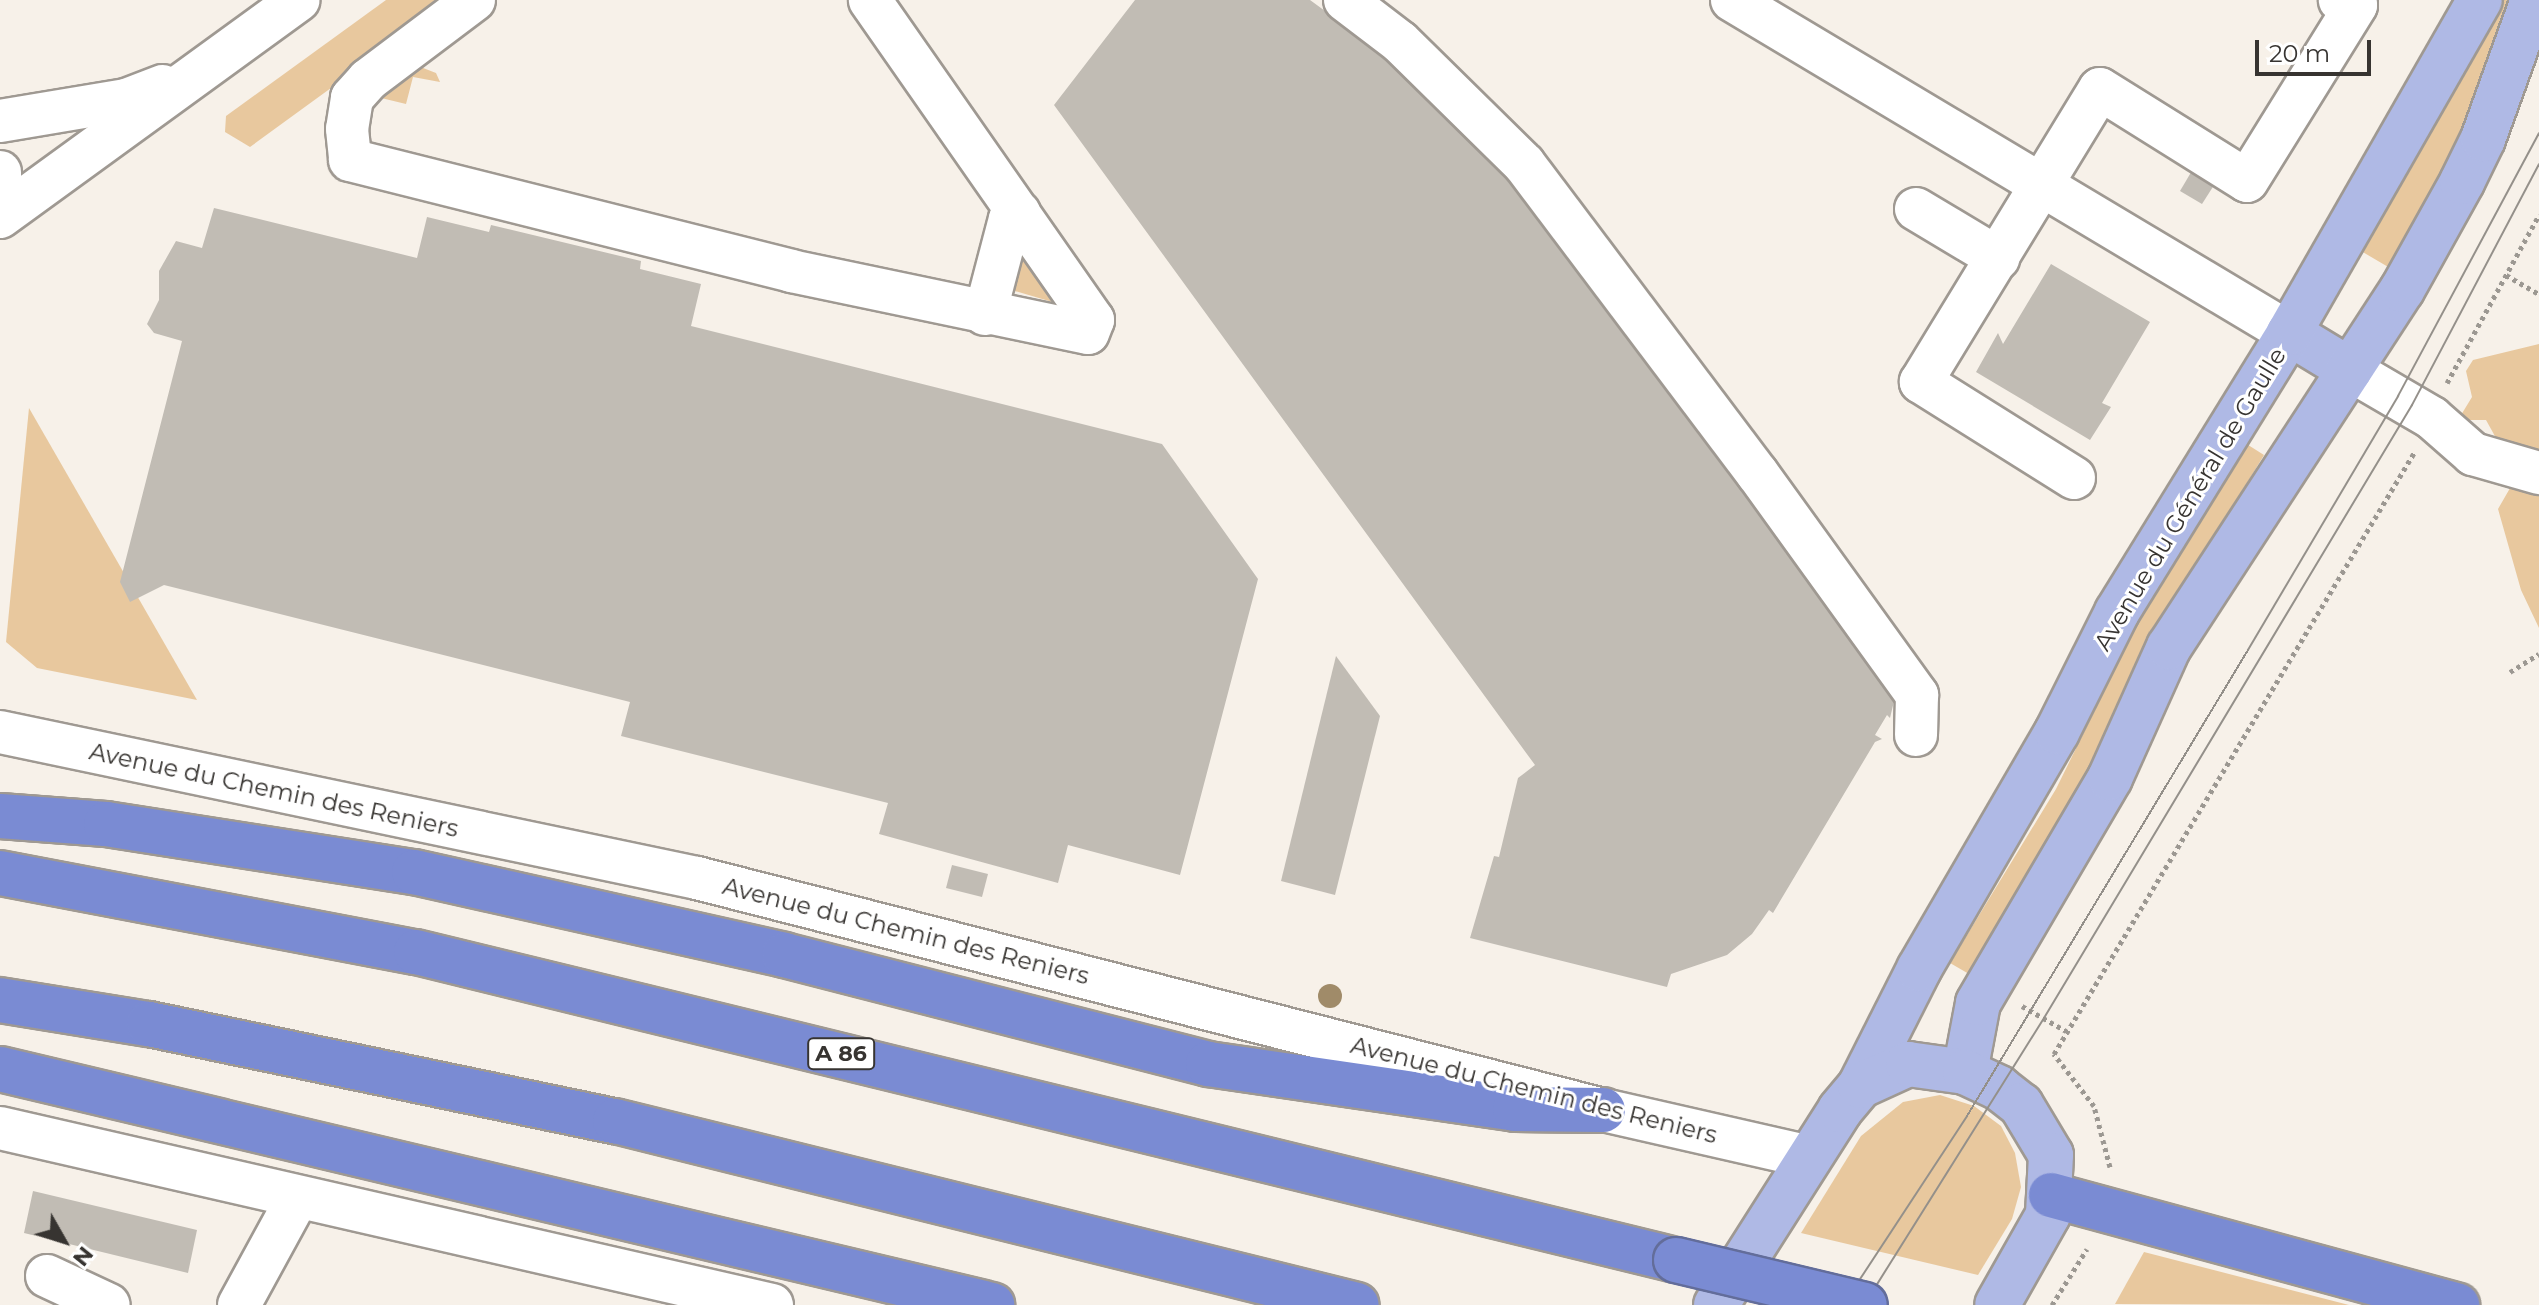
<!DOCTYPE html>
<meta charset="utf-8">
<style>
body{margin:0}
#map{position:relative;width:2539px;height:1305px;overflow:hidden;background:#f7f1e9;font-family:Montserrat,sans-serif}
div>[style]{position:absolute}
.green>*{inset:0;background:#e8c89e}
.building>*{inset:0;background:#c1bcb4}
.path>*{height:5px;margin-top:-2.5px;transform-origin:0;background:repeating-linear-gradient(90deg,#9c9892 0 4px,transparent 0 8px)}
.roads{filter:drop-shadow(2px 0 #9f9992) drop-shadow(-2px 0 #9f9992) drop-shadow(0 2px #9f9992) drop-shadow(0 -2px #9f9992)}
.minor>*{height:42px;margin:-21px;padding:0 21px;transform-origin:21px;border-radius:21px;background:#fff}
.major>*{height:44px;margin:-22px;padding:0 22px;transform-origin:22px;border-radius:22px;background:#afb9e5}
.highway>*{height:44px;margin:-22px;padding:0 22px;transform-origin:22px;border-radius:22px;background:#7a8bd3}
.tram>*{height:2px;margin:-1px;padding:0 1px;transform-origin:1px;border-radius:1px;background:#94908a}
.bridges{filter:drop-shadow(2px 0 #636d9a) drop-shadow(-2px 0 #636d9a) drop-shadow(0 2px #636d9a) drop-shadow(0 -2px #636d9a)}
.highway-bridge>*{height:44px;margin:-22px;padding:0 22px;transform-origin:22px;border-radius:22px;background:#7a8bd3}
.trees>*{width:24px;height:24px;margin:-12px;border-radius:50%;background:#a08b69}
span{translate:-50% -50%;white-space:nowrap;text-align:center;line-height:1.15;-webkit-text-stroke:6px #fff;paint-order:stroke}
.shield-label span{padding:2px 6px;background:#fff;border:2px solid;border-radius:6px;-webkit-text-stroke-width:0}
.shield-label{font-size:22px;color:#373431;font-weight:700}
.street-label{font-size:24px;color:#373431}
.north{position:absolute;left:24px;top:1201px;width:80px;height:80px;-webkit-text-stroke:6px #fff;paint-order:stroke;rotate:129deg;font-size:22px;font-weight:700;line-height:32px;text-align:center;color:#373431}
.north::after{content:'';display:block;margin:auto;width:28px;height:36px;background:#373431;clip-path:polygon(50% 0,100% 100%,50% 72%,0 100%)}
.scale{position:absolute;left:2255px;top:40px;width:116px;height:36px;box-sizing:border-box;border:4px solid #373431;border-top:0;padding-left:10px;font-size:24px;line-height:28px;white-space:nowrap;color:#373431;-webkit-text-stroke:6px #fff;paint-order:stroke}
</style>
<div id="map">
<div class="green">
<div style="clip-path:polygon(386px 0,452px 0,250px 147px,225px 132px,226px 116px)"></div>
<div style="clip-path:polygon(2496px 0,2519px 0,2505px 46px,2395px 271px,2361px 251px,2432px 130px)"></div>
<div style="clip-path:polygon(418px 66px,436px 73px,440px 82px,413px 77px,406px 104px,377px 97px)"></div>
<div style="clip-path:polygon(1018px 243px,1066px 306px,1008px 289px)"></div>
<div style="clip-path:polygon(2539px 344px,2539px 628px,2521px 590px,2498px 509px,2517px 476px,2486px 420px,2458px 420px,2472px 397px,2466px 371px,2473px 360px)"></div>
<div style="clip-path:polygon(29px 408px,197px 700px,37px 668px,6px 642px)"></div>
<div style="clip-path:polygon(2245px 443px,2264px 455px,2194px 571px,2088px 781px,1969px 974px,1950px 963px,2056px 789px,2152px 594px)"></div>
<div style="clip-path:polygon(1940px 1095px,1974px 1106px,2001px 1126px,2015px 1153px,2021px 1187px,2012px 1219px,1978px 1275px,1801px 1233px,1861px 1136px,1903px 1102px)"></div>
<div style="clip-path:polygon(2144px 1252px,2349px 1305px,2115px 1304px)"></div>
</div>
<div class="building">
<div style="clip-path:polygon(1135px 0,1310px 0,1388px 57px,1487px 156px,1571px 252px,1895px 697px,1890px 718px,1887px 715px,1875px 735px,1882px 739px,1875px 742px,1773px 913px,1769px 910px,1752px 934px,1727px 955px,1671px 974px,1667px 987px,1470px 938px,1494px 856px,1499px 857px,1518px 778px,1535px 765px,1054px 105px)"></div>
<div style="clip-path:polygon(2193px 169px,2216px 182px,2202px 204px,2180px 191px)"></div>
<div style="clip-path:polygon(214px 208px,417px 258px,427px 217px,489px 232px,491px 225px,641px 261px,640px 269px,701px 284px,691px 326px,1162px 444px,1258px 579px,1180px 875px,1068px 845px,1058px 883px,879px 834px,888px 803px,621px 736px,630px 702px,164px 585px,130px 602px,120px 582px,182px 341px,154px 333px,147px 324px,159px 300px,159px 271px,176px 241px,202px 248px)"></div>
<div style="clip-path:polygon(2051px 264px,2150px 322px,2102px 403px,2111px 407px,2090px 440px,1976px 372px,1998px 333px,2003px 344px)"></div>
<div style="clip-path:polygon(1336px 656px,1380px 716px,1335px 895px,1281px 881px)"></div>
<div style="clip-path:polygon(952px 865px,988px 874px,982px 897px,946px 888px)"></div>
<div style="clip-path:polygon(33px 1191px,197px 1230px,188px 1273px,24px 1233px)"></div>
</div>
<div class="path">
<div style="left:2506px;top:275px;width:38px;rotate:30deg"></div>
<div style="left:2447px;top:383px;width:192px;rotate:-61.3deg"></div>
<div style="left:2510px;top:672px;width:34px;rotate:-32deg"></div>
<div style="left:2022px;top:1006px;width:51px;rotate:29.6deg"></div>
<div style="left:2110px;top:1167px;width:63px;rotate:-104.7deg"></div>
<div style="left:2094px;top:1106px;width:66px;rotate:-127.6deg"></div>
<div style="left:2054px;top:1054px;width:701px;rotate:-59.08deg"></div>
<div style="left:2052px;top:1305px;width:66px;rotate:-58deg"></div>
</div>
<div class="roads">
<div class="minor">
<div style="left:474px;top:0;width:133px;rotate:143deg"></div>
<div style="left:368px;top:80px;width:24px;rotate:132deg"></div>
<div style="left:352px;top:98px;width:31px;rotate:99deg"></div>
<div style="left:347px;top:129px;width:31px;rotate:84deg"></div>
<div style="left:350px;top:160px;width:455px;rotate:14.1deg"></div>
<div style="left:791px;top:271px;width:303px;rotate:11.8deg"></div>
<div style="left:1088px;top:333px;width:14px;rotate:-69deg"></div>
<div style="left:1093px;top:320px;width:390px;rotate:-124.9deg"></div>
<div style="left:1345px;top:0;width:69px;rotate:37.4deg"></div>
<div style="left:1400px;top:42px;width:174px;rotate:44.5deg"></div>
<div style="left:1524px;top:164px;width:387px;rotate:53deg"></div>
<div style="left:1757px;top:473px;width:274px;rotate:54.2deg"></div>
<div style="left:1917px;top:695px;width:40px;rotate:91.4deg"></div>
<div style="left:1732px;top:0;width:649px;rotate:30.87deg"></div>
<div style="left:0;top:121px;width:128px;rotate:-9.5deg"></div>
<div style="left:126px;top:100px;width:39px;rotate:-21deg"></div>
<div style="left:0;top:172px;width:36px;rotate:90deg"></div>
<div style="left:1916px;top:209px;width:96px;rotate:30.9deg"></div>
<div style="left:0;top:217px;width:369px;rotate:-36deg"></div>
<div style="left:985px;top:314px;width:98px;rotate:-75.3deg"></div>
<div style="left:1010px;top:219px;width:11px;rotate:-34deg"></div>
<div style="left:2350px;top:370px;width:95px;rotate:30.3deg"></div>
<div style="left:2432px;top:418px;width:55px;rotate:41.3deg"></div>
<div style="left:2473px;top:454px;width:69px;rotate:16.1deg"></div>
<div style="left:2074px;top:478px;width:181px;rotate:-147.9deg"></div>
<div style="left:1921px;top:382px;width:343px;rotate:-58.6deg"></div>
<div style="left:2100px;top:89px;width:173px;rotate:32deg"></div>
<div style="left:2247px;top:181px;width:207px;rotate:-58.2deg"></div>
<div style="left:2356px;top:5px;width:17px;rotate:-163deg"></div>
<div style="left:0;top:732px;width:712px;rotate:11.83deg"></div>
<div style="left:697px;top:878px;width:935px;rotate:14.36deg"></div>
<div style="left:1603px;top:1110px;width:208px;rotate:12.8deg"></div>
<div style="left:0;top:1128px;width:792px;rotate:12.91deg"></div>
<div style="left:47px;top:1276px;width:68px;rotate:25.1deg"></div>
<div style="left:239px;top:1305px;width:123px;rotate:-61.4deg"></div>
</div>
<div class="major">
<div style="left:2289px;top:333px;width:71px;rotate:31.2deg"></div>
<div style="left:1965px;top:1072px;width:70px;rotate:-79.3deg"></div>
<div style="left:1978px;top:1003px;width:261px;rotate:-59.6deg"></div>
<div style="left:2110px;top:778px;width:144px;rotate:-65.8deg"></div>
<div style="left:2169px;top:647px;width:426px;rotate:-56.9deg"></div>
<div style="left:2402px;top:290px;width:124px;rotate:-60.9deg"></div>
<div style="left:2462px;top:182px;width:48px;rotate:-64deg"></div>
<div style="left:2483px;top:139px;width:148px;rotate:-70.2deg"></div>
<div style="left:1860px;top:1086px;width:131px;rotate:-63.2deg"></div>
<div style="left:1919px;top:969px;width:274px;rotate:-59.8deg"></div>
<div style="left:2057px;top:732px;width:134px;rotate:-63.4deg"></div>
<div style="left:2117px;top:612px;width:328px;rotate:-58.3deg"></div>
<div style="left:2289px;top:333px;width:384px;rotate:-60.2deg"></div>
<div style="left:1716px;top:1305px;width:231px;rotate:-57.5deg"></div>
<div style="left:1840px;top:1110px;width:31px;rotate:-50deg"></div>
<div style="left:1860px;top:1086px;width:53px;rotate:-24.6deg"></div>
<div style="left:1908px;top:1064px;width:58px;rotate:8deg"></div>
<div style="left:1965px;top:1072px;width:38px;rotate:25deg"></div>
<div style="left:1999px;top:1088px;width:28px;rotate:38deg"></div>
<div style="left:2021px;top:1105px;width:58px;rotate:59deg"></div>
<div style="left:2051px;top:1155px;width:60px;rotate:92.9deg"></div>
<div style="left:2048px;top:1215px;width:103px;rotate:119.5deg"></div>
</div>
<div class="highway">
<div style="left:0;top:816px;width:106px;rotate:4.3deg"></div>
<div style="left:106px;top:824px;width:312px;rotate:8.9deg"></div>
<div style="left:414px;top:872px;width:379px;rotate:12.6deg"></div>
<div style="left:784px;top:955px;width:438px;rotate:14.4deg"></div>
<div style="left:1208px;top:1064px;width:310px;rotate:8.3deg"></div>
<div style="left:1515px;top:1109px;width:88px;rotate:0.7deg"></div>
<div style="left:0;top:873px;width:423px;rotate:10.8deg"></div>
<div style="left:416px;top:952px;width:1297px;rotate:13.74deg"></div>
<div style="left:0;top:1000px;width:151px;rotate:9.2deg"></div>
<div style="left:149px;top:1024px;width:476px;rotate:11.8deg"></div>
<div style="left:615px;top:1121px;width:764px;rotate:13.93deg"></div>
<div style="left:0;top:1069px;width:1020px;rotate:13.38deg"></div>
<div style="left:2051px;top:1195px;width:421px;rotate:15.2deg"></div>
</div>
</div>
<div class="tram">
<div style="left:1843px;top:1305px;width:226px;rotate:-56.7deg"></div>
<div style="left:1967px;top:1116px;width:544px;rotate:-58.91deg"></div>
<div style="left:2248px;top:650px;width:295px;rotate:-59.4deg"></div>
<div style="left:2398px;top:396px;width:298px;rotate:-61.8deg"></div>
<div style="left:1864px;top:1305px;width:339px;rotate:-57.9deg"></div>
<div style="left:2044px;top:1018px;width:715px;rotate:-59.02deg"></div>
<div style="left:2412px;top:405px;width:272px;rotate:-62.2deg"></div>
</div>
<div class="bridges">
<div class="highway-bridge">
<div style="left:1676px;top:1260px;width:194px;rotate:13.4deg"></div>
</div>
</div>
<div class="trees">
<div style="left:1330px;top:996px"></div>
</div>
<div class="shield-label">
<span style="left:841px;top:1054px">A 86</span>
</div>
<div class="street-label">
<span style="left:2190px;top:499px;rotate:-59deg">Avenue du Général de Gaulle</span>
<span style="left:274px;top:790px;rotate:12deg">Avenue du Chemin des Reniers</span>
<span style="left:906px;top:931px;rotate:14deg">Avenue du Chemin des Reniers</span>
<span style="left:1534px;top:1090px;rotate:14deg">Avenue du Chemin des Reniers</span>
</div>
<div class="north">N</div>
<div class="scale">20 m</div>
</div>
